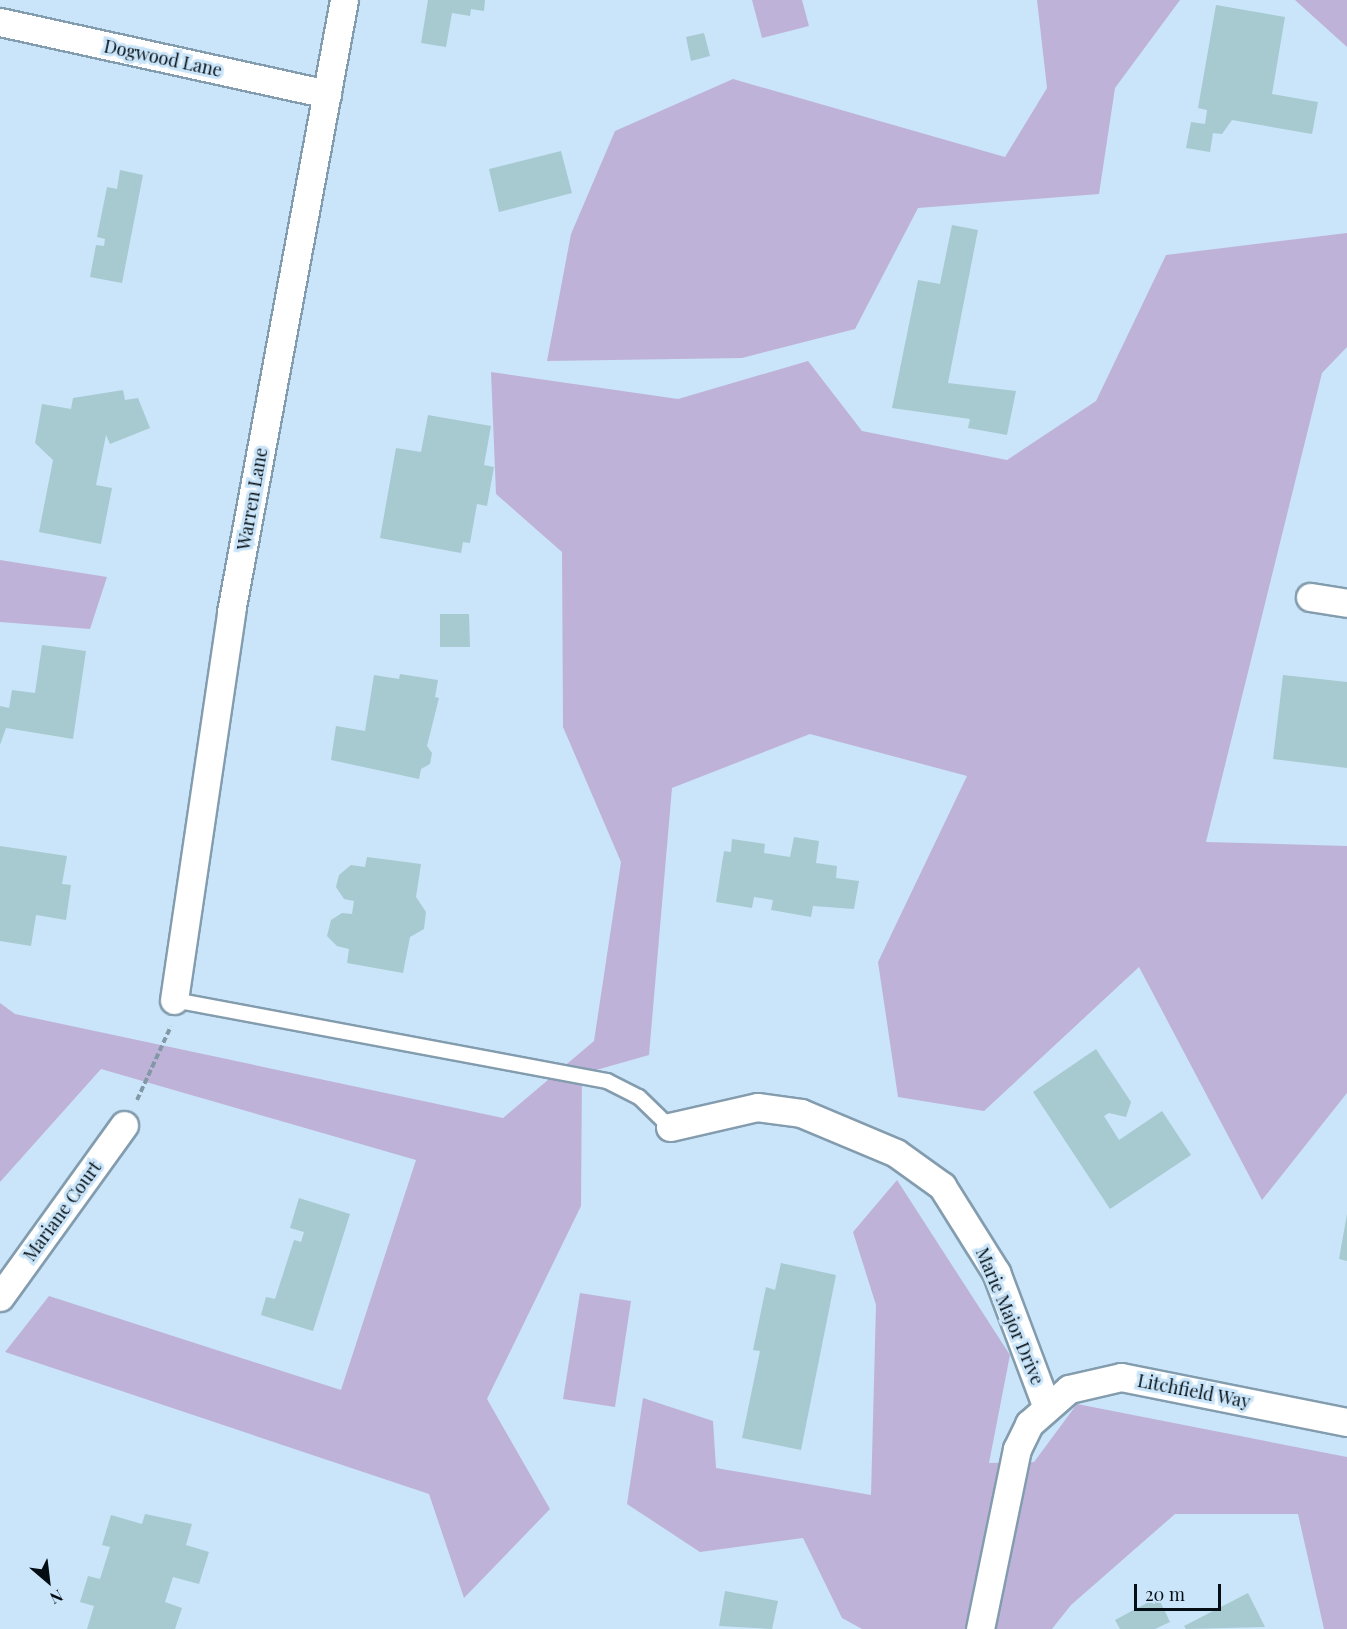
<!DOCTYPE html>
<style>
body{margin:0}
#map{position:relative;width:1347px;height:1629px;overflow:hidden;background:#cae5f9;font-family:"Playfair Display",serif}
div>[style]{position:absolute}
.green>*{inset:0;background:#bfb2d9}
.building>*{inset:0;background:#a6cad0}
.path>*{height:4px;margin-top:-2px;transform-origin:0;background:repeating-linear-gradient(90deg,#8398a7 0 6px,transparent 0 9px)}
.roads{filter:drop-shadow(2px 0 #839cae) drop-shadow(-2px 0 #839cae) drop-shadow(0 2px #839cae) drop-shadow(0 -2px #839cae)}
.lane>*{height:14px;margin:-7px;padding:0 7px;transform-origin:7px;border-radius:7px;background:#fff}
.street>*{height:27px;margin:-13.5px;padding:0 13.5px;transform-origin:13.5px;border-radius:13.5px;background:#fff}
span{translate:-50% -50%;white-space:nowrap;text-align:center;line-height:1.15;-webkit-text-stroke:6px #cae5f9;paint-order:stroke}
.street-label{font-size:18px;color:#050e14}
.north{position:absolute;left:18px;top:1551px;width:60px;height:60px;-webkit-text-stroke:4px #cae5f9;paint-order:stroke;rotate:152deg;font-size:16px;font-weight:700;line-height:24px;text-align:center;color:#050e14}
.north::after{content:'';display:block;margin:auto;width:21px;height:27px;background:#050e14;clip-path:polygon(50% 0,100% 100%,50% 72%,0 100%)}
.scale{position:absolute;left:1134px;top:1584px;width:87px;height:27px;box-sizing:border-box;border:3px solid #050e14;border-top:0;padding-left:8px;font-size:18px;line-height:21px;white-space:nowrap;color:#050e14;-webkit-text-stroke:4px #cae5f9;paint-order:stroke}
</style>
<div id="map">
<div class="green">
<div style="clip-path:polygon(752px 0,802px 0,809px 26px,762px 38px)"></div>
<div style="clip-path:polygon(1037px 0,1180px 0,1115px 88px,1099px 194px,918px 208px,855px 329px,742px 358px,547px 361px,571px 234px,615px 131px,733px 79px,1005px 157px,1047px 88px)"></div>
<div style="clip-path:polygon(1295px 0,1347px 0,1347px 47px)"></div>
<div style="clip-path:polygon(1347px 233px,1347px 347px,1322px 373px,1206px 842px,1347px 846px,1347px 1093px,1262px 1200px,1139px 967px,984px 1111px,898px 1097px,878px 962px,967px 776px,810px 734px,672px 788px,649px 1055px,582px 1074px,581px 1206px,487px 1399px,550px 1509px,464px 1598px,429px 1494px,5px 1352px,49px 1296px,341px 1390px,416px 1160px,101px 1069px,0 1182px,0 1003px,15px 1014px,503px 1118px,594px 1041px,621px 862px,563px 727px,562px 552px,496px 494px,491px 372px,678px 399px,808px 361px,862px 431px,1007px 460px,1096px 401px,1166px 255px)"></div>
<div style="clip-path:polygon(0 560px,107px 577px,90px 629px,0 622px)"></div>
<div style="clip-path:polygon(897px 1180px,1010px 1355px,989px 1463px,1034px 1462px,1077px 1404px,1347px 1457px,1347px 1629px,1324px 1629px,1298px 1514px,1175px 1514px,1071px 1605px,1052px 1629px,862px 1629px,842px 1618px,803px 1538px,700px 1552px,627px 1504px,643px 1398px,713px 1421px,716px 1468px,871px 1495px,876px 1305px,853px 1232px)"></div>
<div style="clip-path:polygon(580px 1293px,631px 1301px,615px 1407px,563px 1399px)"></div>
</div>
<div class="building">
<div style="clip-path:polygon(428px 0,485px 0,484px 11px,471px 9px,470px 16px,452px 13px,446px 47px,421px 43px)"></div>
<div style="clip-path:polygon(1216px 5px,1285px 17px,1272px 94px,1318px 102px,1312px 134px,1232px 120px,1222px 134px,1213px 133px,1210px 152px,1186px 148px,1191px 122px,1205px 124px,1207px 110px,1198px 108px)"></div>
<div style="clip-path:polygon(704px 33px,710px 56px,691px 61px,686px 37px)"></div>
<div style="clip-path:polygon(561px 151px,572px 193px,499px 212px,489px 169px)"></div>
<div style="clip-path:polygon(120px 170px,143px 175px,122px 283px,90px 277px,96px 245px,104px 246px,105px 239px,97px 237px,107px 187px,117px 189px)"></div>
<div style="clip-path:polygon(952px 225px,978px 230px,948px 383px,1016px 391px,1007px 435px,968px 428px,970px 419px,892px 408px,918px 280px,940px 284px)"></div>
<div style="clip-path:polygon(123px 390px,125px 400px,138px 398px,150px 428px,110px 444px,106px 435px,96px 485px,112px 488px,101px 544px,39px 532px,53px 460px,35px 443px,42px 404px,71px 409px,73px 398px)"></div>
<div style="clip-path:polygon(428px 415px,491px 426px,484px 465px,494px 467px,487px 506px,477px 504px,470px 543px,463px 542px,461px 553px,380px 538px,396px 448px,421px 452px)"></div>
<div style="clip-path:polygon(440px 614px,469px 614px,470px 647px,440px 647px)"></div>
<div style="clip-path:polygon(42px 645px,86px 651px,73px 739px,6px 728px,0 745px,0 706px,9px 708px,12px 690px,35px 693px)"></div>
<div style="clip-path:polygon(400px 674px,438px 680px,435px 697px,439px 698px,427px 746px,432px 753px,430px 764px,421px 769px,419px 779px,331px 760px,336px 726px,365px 731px,374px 675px,399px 679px)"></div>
<div style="clip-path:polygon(1283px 675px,1347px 682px,1347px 768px,1273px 759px)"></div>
<div style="clip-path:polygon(794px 837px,819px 841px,816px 863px,837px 866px,836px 878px,859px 881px,854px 909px,813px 906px,811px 917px,771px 910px,773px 900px,754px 897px,752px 908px,716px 902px,724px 851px,731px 852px,732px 839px,765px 844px,764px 853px,790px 857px)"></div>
<div style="clip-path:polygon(0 846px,67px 856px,62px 884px,71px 885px,66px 920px,36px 915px,31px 946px,0 941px)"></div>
<div style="clip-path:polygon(367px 857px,421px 864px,416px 897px,426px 912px,424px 929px,410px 937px,403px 973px,347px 963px,349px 949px,337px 946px,327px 936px,331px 920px,342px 913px,352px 914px,354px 901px,344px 899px,336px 887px,339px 875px,351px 865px,365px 867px)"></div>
<div style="clip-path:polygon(1096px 1049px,1131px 1102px,1126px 1117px,1109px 1113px,1104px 1116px,1119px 1140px,1162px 1111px,1191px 1155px,1110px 1209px,1033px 1092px)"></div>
<div style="clip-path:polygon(299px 1198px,350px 1214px,313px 1331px,261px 1315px,266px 1297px,275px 1299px,294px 1240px,301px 1242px,304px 1232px,290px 1228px)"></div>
<div style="clip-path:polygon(1347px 1214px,1347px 1261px,1339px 1259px)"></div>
<div style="clip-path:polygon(781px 1263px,836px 1275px,801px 1450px,742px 1438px,760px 1351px,753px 1350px,766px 1287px,775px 1290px)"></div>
<div style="clip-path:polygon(145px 1514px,192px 1524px,186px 1545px,209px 1552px,199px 1584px,173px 1577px,165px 1602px,182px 1608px,175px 1629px,87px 1629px,94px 1606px,80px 1602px,88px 1576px,100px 1579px,110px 1547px,102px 1545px,111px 1515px,142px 1524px)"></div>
<div style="clip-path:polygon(725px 1591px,778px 1601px,772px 1629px,719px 1626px)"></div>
<div style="clip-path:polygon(1248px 1593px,1265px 1627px,1186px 1629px,1184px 1626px)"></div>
<div style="clip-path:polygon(1158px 1597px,1170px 1622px,1155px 1629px,1120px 1629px,1115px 1620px)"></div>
</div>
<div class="path">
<div style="left:137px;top:1100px;width:81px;rotate:-65.3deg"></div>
</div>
<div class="roads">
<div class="lane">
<div style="left:174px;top:1000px;width:441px;rotate:10.6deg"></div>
<div style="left:607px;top:1081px;width:36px;rotate:27deg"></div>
<div style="left:639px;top:1097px;width:43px;rotate:44.1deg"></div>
</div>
<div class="street">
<div style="left:0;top:22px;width:335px;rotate:12.4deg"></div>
<div style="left:1310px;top:597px;width:37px;rotate:9deg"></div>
<div style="left:174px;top:1000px;width:392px;rotate:-81.6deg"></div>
<div style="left:231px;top:612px;width:622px;rotate:-79.54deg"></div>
<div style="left:670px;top:1127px;width:89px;rotate:-12.9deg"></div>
<div style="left:757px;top:1107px;width:44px;rotate:7.8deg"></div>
<div style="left:801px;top:1113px;width:103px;rotate:22.8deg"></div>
<div style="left:896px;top:1153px;width:57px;rotate:35.7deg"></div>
<div style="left:942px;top:1186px;width:102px;rotate:57.9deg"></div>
<div style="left:996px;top:1272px;width:142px;rotate:69.4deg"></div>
<div style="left:0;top:1297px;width:212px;rotate:-54.2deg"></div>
<div style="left:980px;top:1629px;width:184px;rotate:-78.4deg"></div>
<div style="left:1017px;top:1449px;width:28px;rotate:-64deg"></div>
<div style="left:1029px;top:1424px;width:53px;rotate:-41.2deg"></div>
<div style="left:1069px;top:1389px;width:53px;rotate:-13deg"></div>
<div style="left:1121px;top:1377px;width:230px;rotate:11.3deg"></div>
</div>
</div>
<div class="street-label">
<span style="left:163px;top:58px;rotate:12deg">Dogwood Lane</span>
<span style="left:252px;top:499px;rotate:-80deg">Warren Lane</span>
<span style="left:62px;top:1211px;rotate:-54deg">Mariane Court</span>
<span style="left:1010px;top:1316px;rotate:67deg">Marie Major Drive</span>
<span style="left:1194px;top:1391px;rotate:11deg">Litchfield Way</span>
</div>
<div class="north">N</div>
<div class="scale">20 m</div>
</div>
